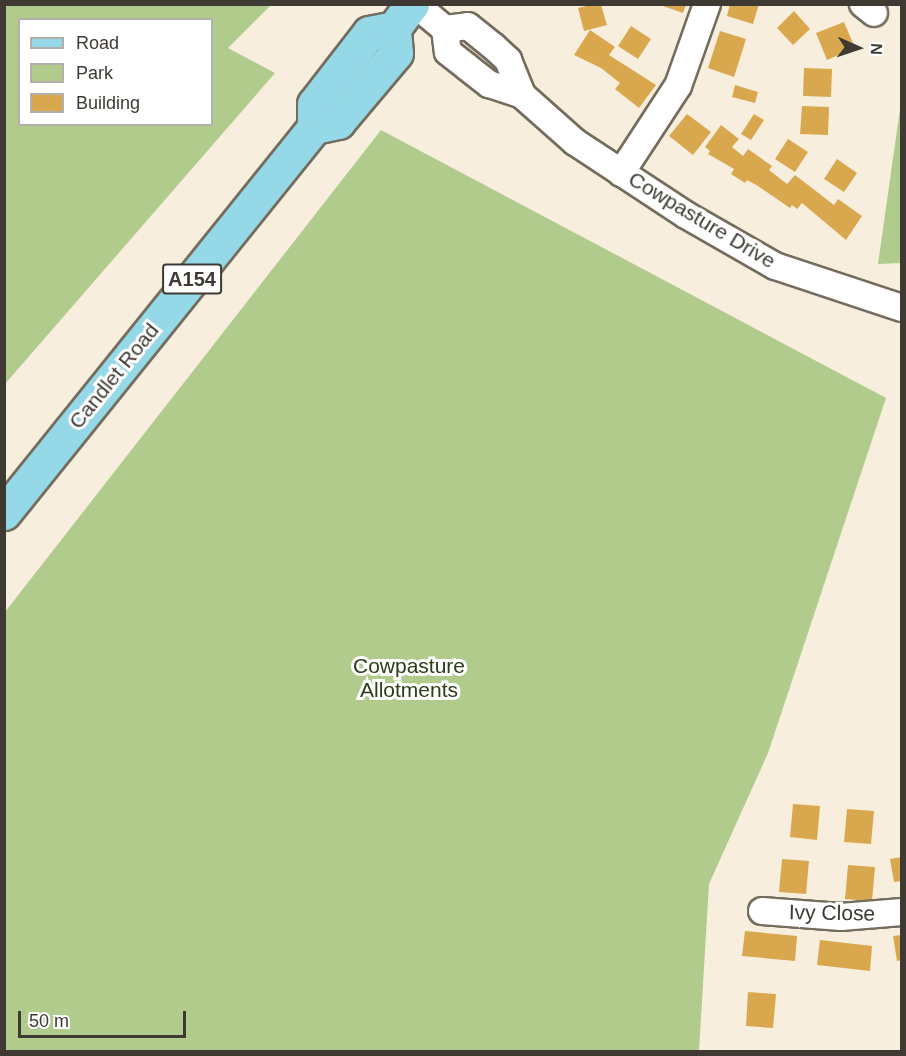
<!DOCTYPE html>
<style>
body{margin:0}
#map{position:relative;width:906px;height:1056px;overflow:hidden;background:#f8eede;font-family:Arial,sans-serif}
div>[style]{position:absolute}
.green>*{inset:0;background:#b0cb8c}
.building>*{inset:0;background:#d9a84e}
.roads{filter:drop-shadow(2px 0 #746c5d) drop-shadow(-2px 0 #746c5d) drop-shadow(0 2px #746c5d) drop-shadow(0 -2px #746c5d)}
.minor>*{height:26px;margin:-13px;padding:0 13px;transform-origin:13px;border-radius:13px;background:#fff}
.primary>*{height:33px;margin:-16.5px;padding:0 16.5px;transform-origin:16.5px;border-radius:16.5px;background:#95d8e7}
span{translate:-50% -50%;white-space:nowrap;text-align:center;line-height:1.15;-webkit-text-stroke:6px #fff;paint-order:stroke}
.shield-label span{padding:2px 4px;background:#fff;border:2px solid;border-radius:4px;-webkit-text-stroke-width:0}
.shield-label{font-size:20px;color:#3e3a33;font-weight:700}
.street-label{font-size:21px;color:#3e3a33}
.park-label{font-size:21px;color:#2e3c18}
.frame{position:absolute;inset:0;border:6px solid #3e3a33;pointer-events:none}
.legend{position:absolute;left:18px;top:18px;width:195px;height:108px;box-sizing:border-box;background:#fff;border:2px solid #b2b0ad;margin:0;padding:8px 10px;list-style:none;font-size:18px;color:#3e3a33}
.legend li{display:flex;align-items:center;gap:12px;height:30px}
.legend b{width:30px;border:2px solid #b2b0ad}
.north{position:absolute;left:828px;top:18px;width:60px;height:60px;-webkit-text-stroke:4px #fff;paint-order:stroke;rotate:93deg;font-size:16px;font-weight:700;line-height:24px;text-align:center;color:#3e3a33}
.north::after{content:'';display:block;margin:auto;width:21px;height:27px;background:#3e3a33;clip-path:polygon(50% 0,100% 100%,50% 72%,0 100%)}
.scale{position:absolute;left:18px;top:1011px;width:168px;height:27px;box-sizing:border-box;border:3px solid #3e3a33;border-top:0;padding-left:8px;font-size:18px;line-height:21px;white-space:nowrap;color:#3e3a33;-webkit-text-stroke:4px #fff;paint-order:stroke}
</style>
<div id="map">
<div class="green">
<div style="clip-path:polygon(evenodd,4px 5px,271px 5px,228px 48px,275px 73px,5px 384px,4px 5px,20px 20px,212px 20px,212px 124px,20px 124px,20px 20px)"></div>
<div style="clip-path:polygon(901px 102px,901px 263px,878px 264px)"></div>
<div style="clip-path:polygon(381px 130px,886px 398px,768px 753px,709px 884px,699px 1051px,5px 1051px,5px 612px)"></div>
</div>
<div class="building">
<div style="clip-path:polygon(730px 4px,759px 4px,753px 24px,727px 16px)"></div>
<div style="clip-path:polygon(591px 5px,601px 5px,607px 25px,584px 31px,578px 8px)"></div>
<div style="clip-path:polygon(660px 5px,686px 5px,683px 13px)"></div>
<div style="clip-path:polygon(794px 11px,810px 29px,793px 45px,777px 28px)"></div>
<div style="clip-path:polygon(844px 22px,855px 48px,827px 60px,816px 33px)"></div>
<div style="clip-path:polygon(631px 26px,651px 39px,638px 59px,618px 46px)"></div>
<div style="clip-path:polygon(590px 30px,615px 47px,609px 55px,656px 85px,639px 108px,615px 89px,620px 83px,601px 68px,574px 55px)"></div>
<div style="clip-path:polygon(720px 31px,746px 39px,734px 77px,708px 68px)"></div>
<div style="clip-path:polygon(804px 68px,832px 69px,831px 97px,803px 96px)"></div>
<div style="clip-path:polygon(735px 85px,758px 92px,755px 103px,732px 97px)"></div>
<div style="clip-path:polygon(802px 106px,829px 107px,828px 135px,800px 134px)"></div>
<div style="clip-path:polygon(687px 114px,711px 132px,693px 155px,669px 136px)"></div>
<div style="clip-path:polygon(754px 114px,764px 120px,751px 140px,741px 134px)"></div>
<div style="clip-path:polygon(721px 125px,739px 139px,732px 147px,743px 156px,748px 149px,772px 166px,769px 170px,787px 184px,795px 175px,834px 205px,838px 199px,862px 216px,846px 240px,802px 203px,797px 209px,792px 205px,790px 208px,758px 186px,747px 180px,745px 183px,731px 174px,734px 169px,708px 154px,710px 151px,705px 147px)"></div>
<div style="clip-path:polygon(788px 139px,808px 152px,795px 172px,775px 159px)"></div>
<div style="clip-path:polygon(837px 159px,857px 173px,844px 192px,824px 179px)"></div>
<div style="clip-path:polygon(793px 804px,820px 806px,817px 840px,790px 837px)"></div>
<div style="clip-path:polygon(847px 809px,874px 811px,871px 844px,844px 842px)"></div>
<div style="clip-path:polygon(902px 857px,902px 881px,894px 882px,890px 859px)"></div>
<div style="clip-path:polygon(782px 859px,809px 861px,806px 894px,779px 892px)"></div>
<div style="clip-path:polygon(848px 865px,875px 867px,872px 901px,845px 899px)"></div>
<div style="clip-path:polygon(745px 931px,797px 936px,795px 961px,742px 956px)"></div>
<div style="clip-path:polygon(902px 935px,902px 960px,897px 961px,893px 936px)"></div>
<div style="clip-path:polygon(820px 940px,872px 946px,870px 971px,817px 965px)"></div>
<div style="clip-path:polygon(748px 992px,776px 994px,773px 1028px,746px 1026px)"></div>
</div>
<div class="roads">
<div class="minor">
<div style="left:415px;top:4px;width:39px;rotate:40deg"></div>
<div style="left:445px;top:29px;width:23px;rotate:83deg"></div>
<div style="left:448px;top:52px;width:24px;rotate:38deg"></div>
<div style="left:467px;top:67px;width:28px;rotate:38deg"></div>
<div style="left:489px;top:84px;width:35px;rotate:18deg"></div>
<div style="left:522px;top:95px;width:71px;rotate:41.6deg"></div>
<div style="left:575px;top:142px;width:133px;rotate:33.3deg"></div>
<div style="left:686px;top:215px;width:103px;rotate:29.8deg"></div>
<div style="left:775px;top:266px;width:134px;rotate:18.3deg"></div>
<div style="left:863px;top:4px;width:14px;rotate:39deg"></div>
<div style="left:445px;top:29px;width:23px;rotate:-7deg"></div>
<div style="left:468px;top:26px;width:32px;rotate:39deg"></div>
<div style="left:493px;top:46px;width:21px;rotate:43deg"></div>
<div style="left:508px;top:60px;width:38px;rotate:68deg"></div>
<div style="left:621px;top:173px;width:104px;rotate:-56.8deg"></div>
<div style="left:678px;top:86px;width:87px;rotate:-70.5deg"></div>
<div style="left:762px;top:911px;width:79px;rotate:4.3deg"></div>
<div style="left:841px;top:917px;width:61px;rotate:-4.7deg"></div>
</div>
<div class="primary">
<div style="left:314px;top:127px;width:25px;rotate:-12deg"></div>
<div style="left:338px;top:122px;width:90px;rotate:-50deg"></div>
<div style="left:396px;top:53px;width:25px;rotate:-95deg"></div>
<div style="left:4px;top:513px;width:495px;rotate:-51.2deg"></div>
<div style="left:314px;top:127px;width:23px;rotate:-90deg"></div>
<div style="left:314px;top:104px;width:90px;rotate:-52.2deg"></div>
<div style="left:369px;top:33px;width:25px;rotate:-11deg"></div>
<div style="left:394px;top:28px;width:30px;rotate:-53deg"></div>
</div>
</div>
<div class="shield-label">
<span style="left:192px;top:279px">A154</span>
</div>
<div class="street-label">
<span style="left:702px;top:220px;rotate:31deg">Cowpasture Drive</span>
<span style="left:114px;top:376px;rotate:-51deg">Candlet Road</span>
<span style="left:832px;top:913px;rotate:1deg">Ivy Close</span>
</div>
<div class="park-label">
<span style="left:409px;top:678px">Cowpasture<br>Allotments</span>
</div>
<div class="frame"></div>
<ul class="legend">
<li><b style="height:8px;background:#95d8e7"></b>Road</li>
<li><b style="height:16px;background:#b0cb8c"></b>Park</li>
<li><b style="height:16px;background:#d9a84e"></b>Building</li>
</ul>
<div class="north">N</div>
<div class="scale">50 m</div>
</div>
